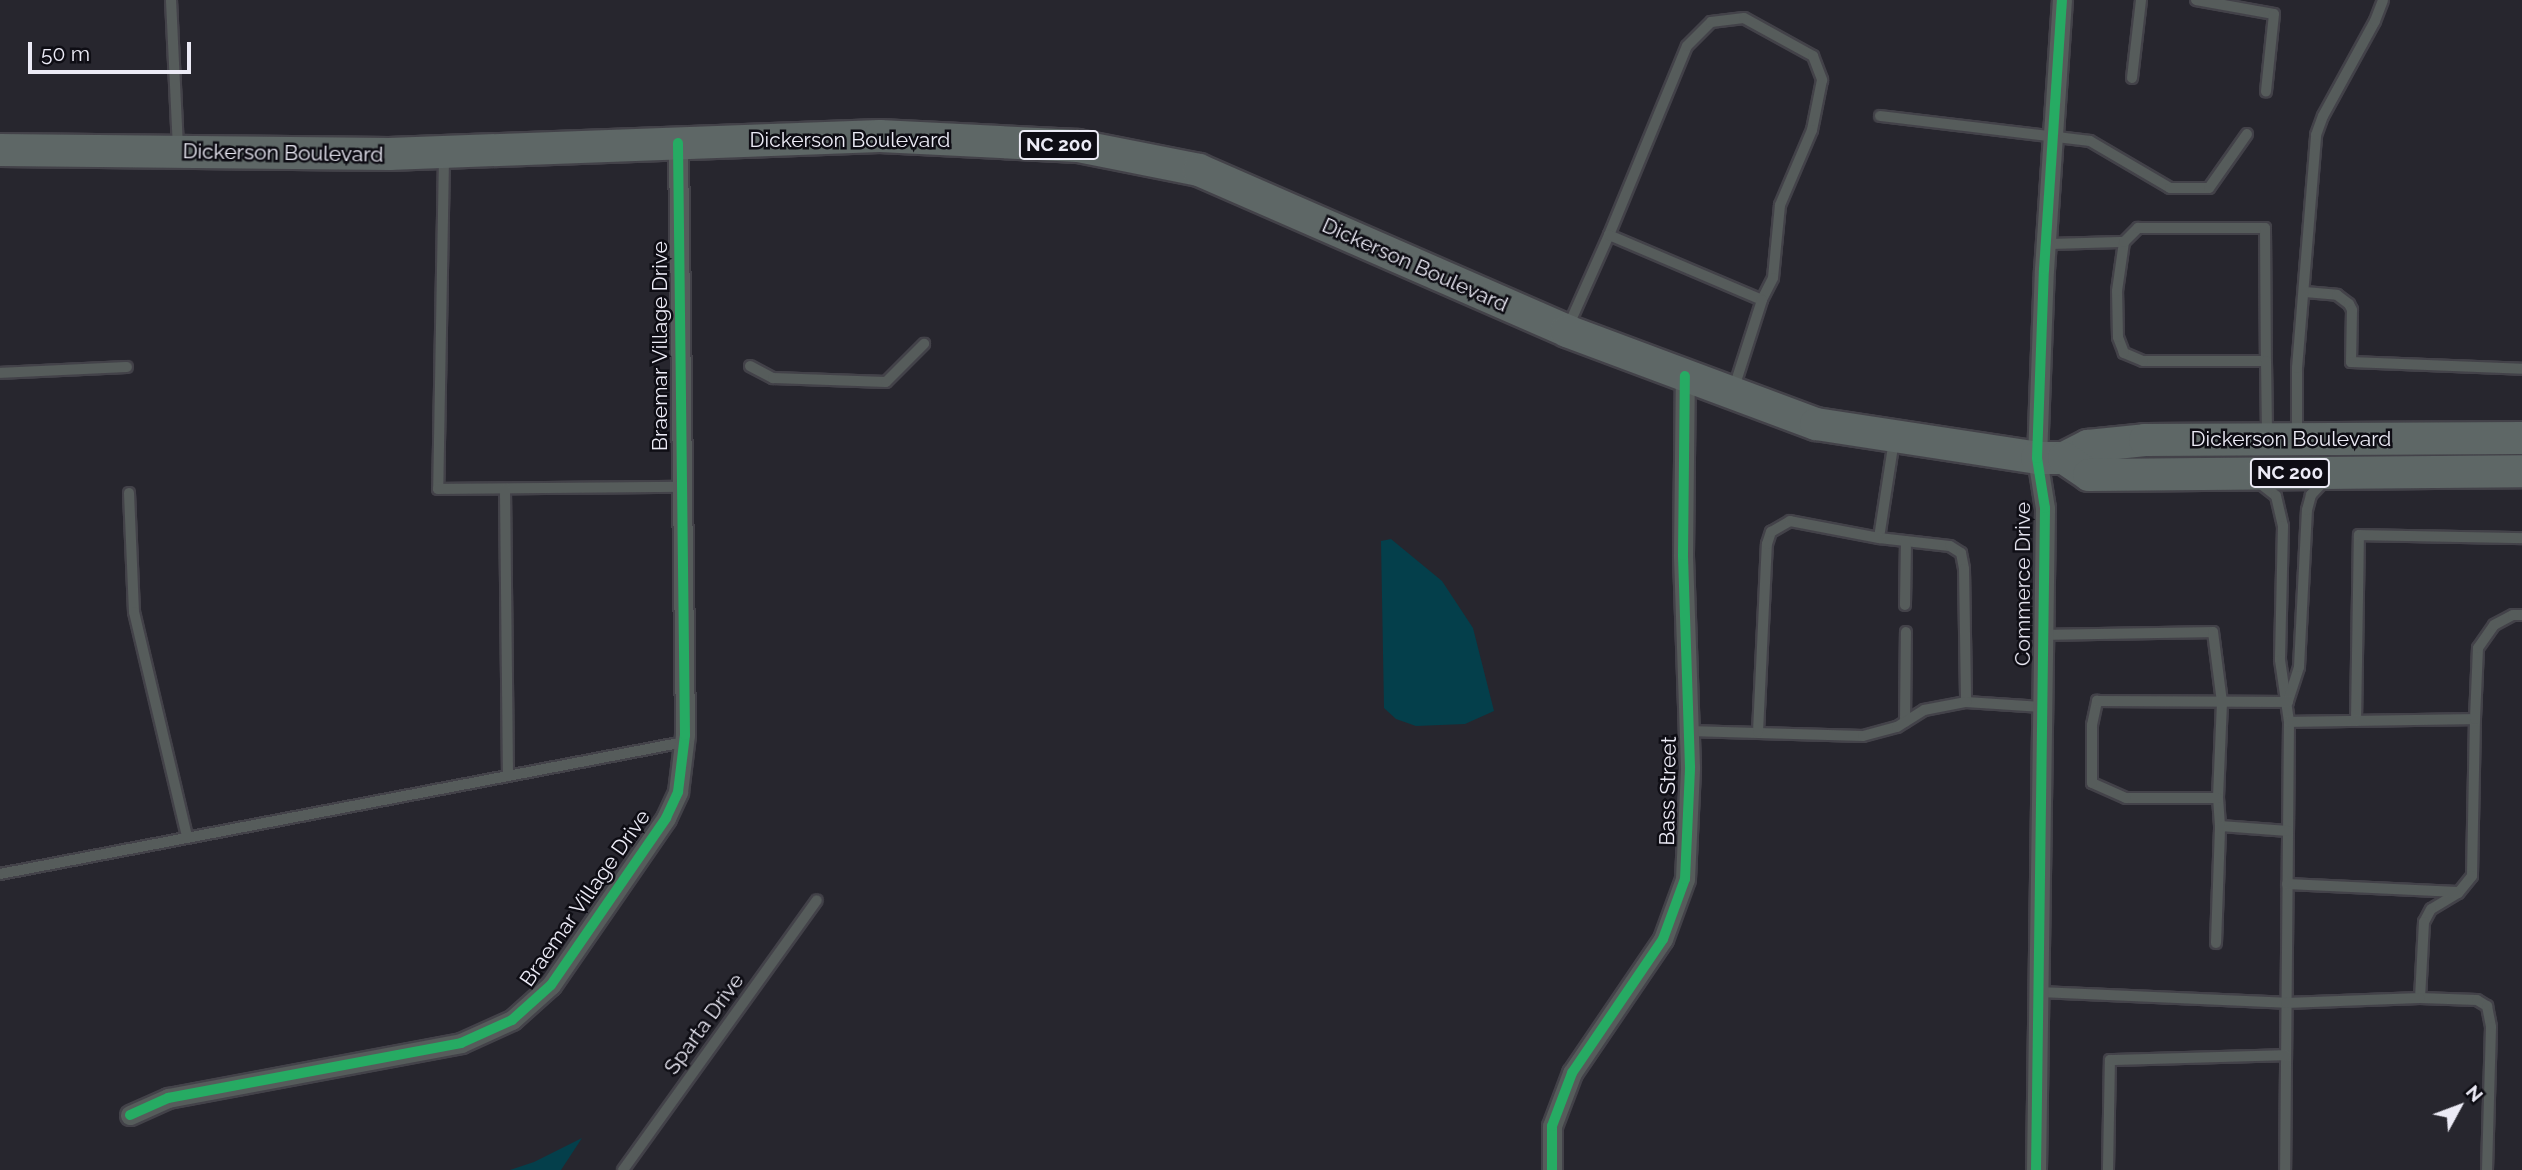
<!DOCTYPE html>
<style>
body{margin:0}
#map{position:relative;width:2522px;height:1170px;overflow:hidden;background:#27262e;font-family:Raleway,sans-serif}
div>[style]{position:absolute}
.water>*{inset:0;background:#043f4b}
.roads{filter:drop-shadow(2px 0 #434249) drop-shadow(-2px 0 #434249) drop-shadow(0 2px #434249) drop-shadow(0 -2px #434249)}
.lane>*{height:10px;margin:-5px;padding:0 5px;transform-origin:5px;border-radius:5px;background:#565c5b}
.street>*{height:19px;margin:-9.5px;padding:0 9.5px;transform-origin:9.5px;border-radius:9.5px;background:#565c5b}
.primary>*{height:32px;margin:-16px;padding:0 16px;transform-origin:16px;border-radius:16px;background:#5e6766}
.cycleway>*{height:10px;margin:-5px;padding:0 5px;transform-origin:5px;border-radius:5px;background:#26ab63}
span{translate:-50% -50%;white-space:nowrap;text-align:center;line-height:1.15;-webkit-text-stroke:5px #0e0d14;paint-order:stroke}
.shield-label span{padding:2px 5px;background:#0e0d14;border:2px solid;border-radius:5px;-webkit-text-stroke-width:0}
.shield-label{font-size:19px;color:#ecebf6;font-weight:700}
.street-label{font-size:21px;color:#ecebf6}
.north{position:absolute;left:2424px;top:1072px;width:70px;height:70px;-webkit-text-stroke:5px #0e0d14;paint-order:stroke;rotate:49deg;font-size:19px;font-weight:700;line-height:28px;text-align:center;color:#ecebf6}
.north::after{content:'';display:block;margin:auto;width:24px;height:32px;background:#ecebf6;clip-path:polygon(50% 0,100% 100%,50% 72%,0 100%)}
.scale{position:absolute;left:28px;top:42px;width:163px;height:32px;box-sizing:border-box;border:4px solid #ecebf6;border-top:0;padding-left:9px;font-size:21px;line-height:24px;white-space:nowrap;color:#ecebf6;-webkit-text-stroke:5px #0e0d14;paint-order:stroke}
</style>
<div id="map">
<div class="water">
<div style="clip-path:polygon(1391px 539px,1442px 581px,1473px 628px,1494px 711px,1465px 724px,1416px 726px,1396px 719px,1384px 708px,1381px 541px)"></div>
<div style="clip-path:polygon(582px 1138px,561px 1170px,510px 1170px,534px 1162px)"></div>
</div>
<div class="roads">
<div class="lane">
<div style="left:171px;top:0;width:148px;rotate:87.3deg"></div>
<div style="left:2196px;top:0;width:79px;rotate:10.2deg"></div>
<div style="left:2274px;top:14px;width:78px;rotate:95.9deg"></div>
<div style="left:2132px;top:78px;width:79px;rotate:-83.4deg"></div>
<div style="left:1880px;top:116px;width:211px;rotate:6.8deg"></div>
<div style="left:2090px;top:141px;width:93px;rotate:30.4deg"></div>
<div style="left:2170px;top:188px;width:39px"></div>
<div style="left:2209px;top:188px;width:66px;rotate:-54.9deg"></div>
<div style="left:444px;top:157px;width:332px;rotate:91deg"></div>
<div style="left:438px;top:489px;width:242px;rotate:-0.5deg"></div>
<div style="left:1609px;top:235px;width:204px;rotate:-67.6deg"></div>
<div style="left:1687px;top:46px;width:34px;rotate:-45deg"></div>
<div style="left:1711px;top:22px;width:33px;rotate:-7deg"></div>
<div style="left:1744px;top:18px;width:79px;rotate:28.8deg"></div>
<div style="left:1813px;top:56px;width:26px;rotate:69deg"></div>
<div style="left:1822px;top:80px;width:51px;rotate:101.3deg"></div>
<div style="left:1812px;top:130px;width:82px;rotate:113.1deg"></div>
<div style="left:1780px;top:205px;width:73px;rotate:95.5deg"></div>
<div style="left:1773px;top:278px;width:25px;rotate:117deg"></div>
<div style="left:2046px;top:244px;width:78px;rotate:-1.5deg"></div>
<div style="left:2305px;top:292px;width:32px;rotate:5deg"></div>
<div style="left:2337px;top:295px;width:15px;rotate:37deg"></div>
<div style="left:2349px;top:304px;width:7px;rotate:63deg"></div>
<div style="left:2352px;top:310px;width:52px;rotate:91.1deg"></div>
<div style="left:2351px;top:362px;width:171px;rotate:2.3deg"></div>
<div style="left:1568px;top:327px;width:101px;rotate:-66deg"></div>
<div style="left:1609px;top:235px;width:166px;rotate:23deg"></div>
<div style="left:1762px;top:300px;width:92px;rotate:107.7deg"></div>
<div style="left:2266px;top:361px;width:123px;rotate:180deg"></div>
<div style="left:2143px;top:361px;width:21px;rotate:-157deg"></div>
<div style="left:2124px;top:353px;width:17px;rotate:-111deg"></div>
<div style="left:2118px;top:337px;width:46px;rotate:-91.2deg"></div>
<div style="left:2117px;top:291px;width:49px;rotate:-81.9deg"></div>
<div style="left:2124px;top:242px;width:20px;rotate:-45deg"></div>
<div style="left:2138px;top:228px;width:127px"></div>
<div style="left:2265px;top:228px;width:133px;rotate:89.6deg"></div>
<div style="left:2266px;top:361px;width:76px;rotate:89.2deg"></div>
<div style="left:750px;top:366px;width:26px;rotate:28deg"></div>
<div style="left:773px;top:378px;width:113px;rotate:2deg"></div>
<div style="left:886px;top:382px;width:54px;rotate:-45deg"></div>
<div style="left:0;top:373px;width:127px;rotate:-2.7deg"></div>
<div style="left:2297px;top:434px;width:66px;rotate:-90deg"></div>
<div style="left:2297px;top:368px;width:234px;rotate:-85.3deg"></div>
<div style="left:2316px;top:135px;width:20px;rotate:-70deg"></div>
<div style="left:2323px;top:116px;width:108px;rotate:-61.3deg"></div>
<div style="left:2375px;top:21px;width:22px;rotate:-69deg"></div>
<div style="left:1894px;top:440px;width:99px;rotate:98.7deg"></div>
<div style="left:1879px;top:538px;width:71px;rotate:6.4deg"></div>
<div style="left:1950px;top:546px;width:13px;rotate:32deg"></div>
<div style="left:1961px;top:553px;width:16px;rotate:79deg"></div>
<div style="left:1964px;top:569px;width:133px;rotate:89.1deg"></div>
<div style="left:1966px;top:702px;width:76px;rotate:3.8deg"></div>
<div style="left:2257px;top:481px;width:24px;rotate:38deg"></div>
<div style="left:2276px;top:496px;width:31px;rotate:77deg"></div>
<div style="left:2283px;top:526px;width:134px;rotate:91.3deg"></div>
<div style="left:2280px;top:660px;width:63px;rotate:81.7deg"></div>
<div style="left:2289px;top:722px;width:448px;rotate:90.5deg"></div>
<div style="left:505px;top:489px;width:285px;rotate:89.4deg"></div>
<div style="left:129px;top:493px;width:119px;rotate:87.6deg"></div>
<div style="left:134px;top:612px;width:231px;rotate:76.7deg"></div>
<div style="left:1905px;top:605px;width:64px;rotate:-89.1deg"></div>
<div style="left:2043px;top:635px;width:170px;rotate:-1deg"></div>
<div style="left:2213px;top:632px;width:71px;rotate:82.7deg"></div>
<div style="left:2222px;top:702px;width:96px;rotate:92.4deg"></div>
<div style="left:2288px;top:701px;width:36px;rotate:-72deg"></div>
<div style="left:2299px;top:667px;width:157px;rotate:-87.1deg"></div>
<div style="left:2307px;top:510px;width:16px;rotate:-75deg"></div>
<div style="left:2311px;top:495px;width:22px;rotate:-47deg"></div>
<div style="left:2475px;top:719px;width:157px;rotate:91.1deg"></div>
<div style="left:2472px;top:876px;width:22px;rotate:129deg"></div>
<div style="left:2458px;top:893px;width:31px;rotate:149deg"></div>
<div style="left:2431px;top:909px;width:15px;rotate:118deg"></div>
<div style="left:2424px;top:922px;width:76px;rotate:93deg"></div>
<div style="left:2420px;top:998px;width:57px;rotate:2deg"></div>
<div style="left:2477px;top:1000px;width:12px;rotate:31deg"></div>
<div style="left:2487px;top:1006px;width:21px;rotate:79deg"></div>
<div style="left:2491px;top:1027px;width:143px;rotate:91.6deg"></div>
<div style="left:2356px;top:721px;width:186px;rotate:-89.1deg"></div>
<div style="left:2359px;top:535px;width:163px;rotate:1.1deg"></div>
<div style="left:1905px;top:722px;width:90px;rotate:-89.4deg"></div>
<div style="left:2289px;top:722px;width:186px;rotate:-0.9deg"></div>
<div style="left:2475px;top:719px;width:71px;rotate:-87.6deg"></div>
<div style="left:2478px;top:648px;width:28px;rotate:-55deg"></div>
<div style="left:2494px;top:625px;width:21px;rotate:-28deg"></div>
<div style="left:2513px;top:615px;width:9px"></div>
<div style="left:1688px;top:731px;width:175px;rotate:1.6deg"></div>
<div style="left:1863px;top:736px;width:35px;rotate:-15deg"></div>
<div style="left:1897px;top:727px;width:32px;rotate:-32deg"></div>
<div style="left:1924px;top:710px;width:43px;rotate:-10.8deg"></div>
<div style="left:1758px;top:732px;width:188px;rotate:-87.3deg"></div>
<div style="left:1767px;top:544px;width:13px;rotate:-72deg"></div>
<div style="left:1771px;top:532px;width:22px;rotate:-30deg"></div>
<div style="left:1790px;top:521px;width:91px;rotate:10.8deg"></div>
<div style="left:2288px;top:831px;width:68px;rotate:-175.8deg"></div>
<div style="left:2220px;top:826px;width:28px;rotate:-94deg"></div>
<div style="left:2218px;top:798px;width:92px;rotate:180deg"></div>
<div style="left:2126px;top:798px;width:37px;rotate:-156deg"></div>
<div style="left:2092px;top:783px;width:58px;rotate:-90deg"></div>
<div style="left:2092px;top:725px;width:25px;rotate:-78deg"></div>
<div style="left:2097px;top:701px;width:191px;rotate:0.3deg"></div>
<div style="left:0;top:874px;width:697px;rotate:-10.92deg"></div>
<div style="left:2287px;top:884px;width:171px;rotate:2.7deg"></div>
<div style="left:2216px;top:943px;width:117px;rotate:-88deg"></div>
<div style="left:2039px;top:992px;width:247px;rotate:2.5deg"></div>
<div style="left:2286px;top:1003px;width:134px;rotate:-2.1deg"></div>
<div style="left:623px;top:1170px;width:332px;rotate:-54.3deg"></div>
<div style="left:2108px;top:1170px;width:110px;rotate:-89deg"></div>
<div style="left:2110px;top:1060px;width:176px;rotate:-1.6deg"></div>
</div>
<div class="street">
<div style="left:130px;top:1115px;width:42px;rotate:-24.1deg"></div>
<div style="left:168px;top:1098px;width:298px;rotate:-10.6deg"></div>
<div style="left:461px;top:1043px;width:56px;rotate:-24.3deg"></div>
<div style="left:512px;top:1020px;width:52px;rotate:-41.9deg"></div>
<div style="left:551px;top:985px;width:203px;rotate:-55.4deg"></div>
<div style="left:666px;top:818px;width:29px;rotate:-65deg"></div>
<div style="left:678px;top:792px;width:57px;rotate:-83deg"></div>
<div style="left:685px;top:735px;width:592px;rotate:-90.68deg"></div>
<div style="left:1552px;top:1170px;width:44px;rotate:-90deg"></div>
<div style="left:1552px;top:1126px;width:57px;rotate:-69.3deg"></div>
<div style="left:1572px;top:1073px;width:162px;rotate:-55.8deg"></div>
<div style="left:1663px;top:939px;width:64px;rotate:-69.9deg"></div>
<div style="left:1685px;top:879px;width:112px;rotate:-87.4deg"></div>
<div style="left:1690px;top:767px;width:212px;rotate:-91.9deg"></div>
<div style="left:1683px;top:555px;width:179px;rotate:-89.4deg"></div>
<div style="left:2036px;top:1170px;width:662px;rotate:-89.22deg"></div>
<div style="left:2045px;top:508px;width:51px;rotate:-99.1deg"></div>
<div style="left:2037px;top:458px;width:188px;rotate:-87.9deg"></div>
<div style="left:2044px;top:270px;width:271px;rotate:-86.2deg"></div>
</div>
<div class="primary">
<div style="left:0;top:150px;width:389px;rotate:0.6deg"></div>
<div style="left:389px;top:154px;width:491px;rotate:-2.1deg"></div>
<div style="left:880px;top:136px;width:198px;rotate:2.9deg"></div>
<div style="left:1078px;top:146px;width:123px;rotate:11.2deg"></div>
<div style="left:1199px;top:170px;width:402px;rotate:23.6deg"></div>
<div style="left:1567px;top:331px;width:266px;rotate:20.5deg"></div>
<div style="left:1816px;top:424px;width:224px;rotate:8.7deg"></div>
<div style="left:2037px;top:458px;width:27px"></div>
<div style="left:2064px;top:458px;width:27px;rotate:-27deg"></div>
<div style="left:2088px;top:446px;width:57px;rotate:-6deg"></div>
<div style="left:2145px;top:440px;width:377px;rotate:-0.3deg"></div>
<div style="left:2064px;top:458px;width:30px;rotate:34deg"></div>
<div style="left:2089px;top:475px;width:433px;rotate:-0.5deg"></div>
</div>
</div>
<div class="cycleway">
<div style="left:130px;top:1115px;width:42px;rotate:-24.1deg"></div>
<div style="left:168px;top:1098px;width:298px;rotate:-10.6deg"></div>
<div style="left:461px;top:1043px;width:56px;rotate:-24.3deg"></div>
<div style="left:512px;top:1020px;width:52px;rotate:-41.9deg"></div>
<div style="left:551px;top:985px;width:203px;rotate:-55.4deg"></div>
<div style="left:666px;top:818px;width:29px;rotate:-65deg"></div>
<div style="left:678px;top:792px;width:57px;rotate:-83deg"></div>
<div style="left:685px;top:735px;width:592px;rotate:-90.68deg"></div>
<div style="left:1552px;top:1170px;width:44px;rotate:-90deg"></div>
<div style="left:1552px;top:1126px;width:57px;rotate:-69.3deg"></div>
<div style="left:1572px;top:1073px;width:162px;rotate:-55.8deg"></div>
<div style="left:1663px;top:939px;width:64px;rotate:-69.9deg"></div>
<div style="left:1685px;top:879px;width:112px;rotate:-87.4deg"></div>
<div style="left:1690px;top:767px;width:212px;rotate:-91.9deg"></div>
<div style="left:1683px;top:555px;width:179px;rotate:-89.4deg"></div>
<div style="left:2036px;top:1170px;width:662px;rotate:-89.22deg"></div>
<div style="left:2045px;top:508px;width:51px;rotate:-99.1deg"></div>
<div style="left:2037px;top:458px;width:188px;rotate:-87.9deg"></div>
<div style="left:2044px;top:270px;width:271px;rotate:-86.2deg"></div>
</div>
<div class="shield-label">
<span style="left:1059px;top:145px">NC 200</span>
<span style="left:2290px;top:473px">NC 200</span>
</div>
<div class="street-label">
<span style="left:850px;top:140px">Dickerson Boulevard</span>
<span style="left:283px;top:153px;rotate:1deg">Dickerson Boulevard</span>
<span style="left:1415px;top:265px;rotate:24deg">Dickerson Boulevard</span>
<span style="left:660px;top:346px;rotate:-90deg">Braemar Village Drive</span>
<span style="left:2291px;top:439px">Dickerson Boulevard</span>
<span style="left:2023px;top:584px;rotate:-90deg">Commerce Drive</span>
<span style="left:1668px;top:791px;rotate:-89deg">Bass Street</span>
<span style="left:585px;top:898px;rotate:-55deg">Braemar Village Drive</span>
<span style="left:704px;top:1024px;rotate:-54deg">Sparta Drive</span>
</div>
<div class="north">N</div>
<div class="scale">50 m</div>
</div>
